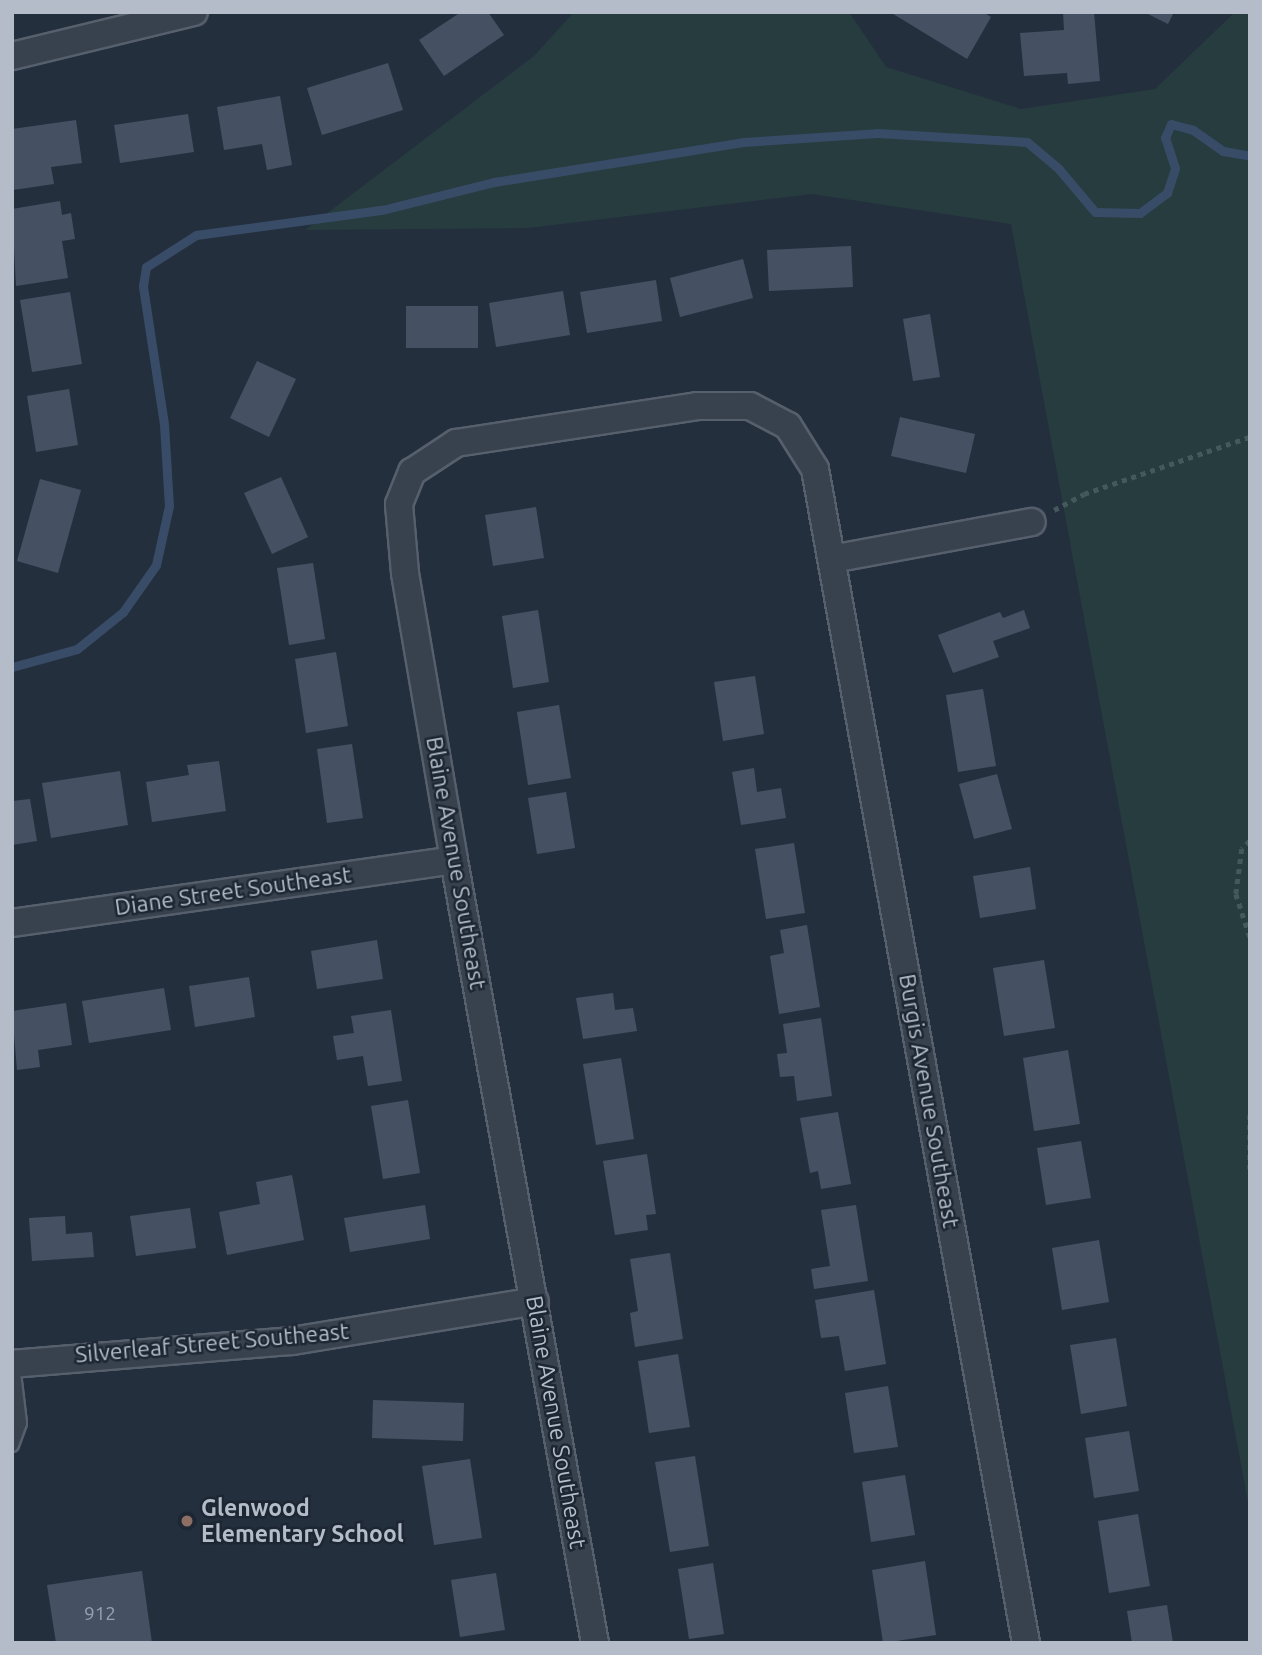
<!DOCTYPE html>
<style>
body{margin:0}
#map{position:relative;width:1262px;height:1655px;overflow:hidden;background:#242f3e;font-family:Ubuntu,sans-serif}
div>[style]{position:absolute}
.green>*{inset:0;background:#263c3f}
.stream>*{height:9px;margin:-4.5px;padding:0 4.5px;transform-origin:4.5px;border-radius:4.5px;background:#394c67}
.building>*{inset:0;background:#455162}
.path>*{height:4.5px;margin-top:-2.25px;transform-origin:0;background:repeating-linear-gradient(90deg,#44595c 0 5px,transparent 0 10px)}
.roads{filter:drop-shadow(2px 0 #565f6c) drop-shadow(-2px 0 #565f6c) drop-shadow(0 2px #565f6c) drop-shadow(0 -2px #565f6c)}
.lane>*{height:12px;margin:-6px;padding:0 6px;transform-origin:6px;border-radius:6px;background:#38414e}
.street>*{height:26px;margin:-13px;padding:0 13px;transform-origin:13px;border-radius:13px;background:#38414e}
.dots>*{width:19px;height:19px;translate:-50% -50%;box-sizing:border-box;border:4px solid #1d2633;border-radius:50%}
span{translate:-50% -50%;white-space:nowrap;text-align:center;line-height:1.15;-webkit-text-stroke:5px #1d2633;paint-order:stroke}
.number-label{font-size:19px;color:#98a1af}
.number-label span{-webkit-text-stroke-width:0}
.street-label{font-size:23px;color:#b4bcc9}
.poi-label{font-size:23px;color:#b4bcc9;font-weight:700}
.left{translate:0 -50%;text-align:left}
.frame{position:absolute;inset:0;border:14px solid #b4bcc9;pointer-events:none}
</style>
<div id="map">
<div class="green">
<div style="clip-path:polygon(574px 12px,849px 12px,886px 67px,1021px 109px,1155px 89px,1235px 12px,1250px 12px,1250px 1513px,1011px 224px,812px 194px,528px 228px,305px 230px,534px 56px)"></div>
</div>
<div class="stream">
<div style="left:12px;top:667px;width:67px;rotate:-15.5deg"></div>
<div style="left:77px;top:649px;width:59px;rotate:-38.8deg"></div>
<div style="left:123px;top:612px;width:57px;rotate:-54.9deg"></div>
<div style="left:156px;top:565px;width:60px;rotate:-77.6deg"></div>
<div style="left:169px;top:506px;width:82px;rotate:-93.5deg"></div>
<div style="left:164px;top:424px;width:140px;rotate:-98.7deg"></div>
<div style="left:143px;top:286px;width:19px;rotate:-81deg"></div>
<div style="left:146px;top:267px;width:59px;rotate:-32.6deg"></div>
<div style="left:196px;top:235px;width:188px;rotate:-7.7deg"></div>
<div style="left:382px;top:210px;width:115px;rotate:-14deg"></div>
<div style="left:494px;top:182px;width:252px;rotate:-9.1deg"></div>
<div style="left:743px;top:142px;width:134px;rotate:-3.8deg"></div>
<div style="left:877px;top:133px;width:150px;rotate:3.4deg"></div>
<div style="left:1027px;top:142px;width:40px;rotate:40deg"></div>
<div style="left:1058px;top:168px;width:57px;rotate:49.9deg"></div>
<div style="left:1095px;top:212px;width:45px;rotate:1.3deg"></div>
<div style="left:1140px;top:213px;width:34px;rotate:-37deg"></div>
<div style="left:1167px;top:193px;width:26px;rotate:-72deg"></div>
<div style="left:1175px;top:168px;width:32px;rotate:-108deg"></div>
<div style="left:1165px;top:138px;width:15px;rotate:-67deg"></div>
<div style="left:1171px;top:124px;width:23px;rotate:15deg"></div>
<div style="left:1193px;top:130px;width:37px;rotate:35deg"></div>
<div style="left:1223px;top:151px;width:27px;rotate:10deg"></div>
</div>
<div class="building">
<div style="clip-path:polygon(461px 12px,488px 12px,504px 35px,444px 76px,419px 40px)"></div>
<div style="clip-path:polygon(890px 12px,983px 12px,991px 17px,967px 59px)"></div>
<div style="clip-path:polygon(1063px 12px,1094px 12px,1100px 81px,1068px 84px,1067px 73px,1024px 76px,1020px 33px,1064px 30px)"></div>
<div style="clip-path:polygon(1144px 12px,1174px 12px,1168px 24px)"></div>
<div style="clip-path:polygon(388px 63px,403px 110px,322px 135px,307px 88px)"></div>
<div style="clip-path:polygon(280px 96px,292px 165px,267px 170px,262px 144px,224px 150px,217px 107px)"></div>
<div style="clip-path:polygon(188px 114px,194px 152px,120px 163px,114px 125px)"></div>
<div style="clip-path:polygon(76px 120px,82px 163px,51px 167px,54px 184px,13px 190px,12px 129px)"></div>
<div style="clip-path:polygon(60px 201px,62px 215px,71px 213px,75px 239px,62px 241px,68px 278px,16px 286px,12px 209px)"></div>
<div style="clip-path:polygon(851px 246px,853px 287px,769px 291px,767px 250px)"></div>
<div style="clip-path:polygon(743px 259px,753px 298px,680px 317px,670px 278px)"></div>
<div style="clip-path:polygon(656px 280px,662px 321px,587px 333px,580px 292px)"></div>
<div style="clip-path:polygon(563px 291px,570px 335px,496px 347px,489px 303px)"></div>
<div style="clip-path:polygon(70px 292px,82px 364px,32px 372px,20px 300px)"></div>
<div style="clip-path:polygon(406px 306px,478px 306px,478px 348px,406px 348px)"></div>
<div style="clip-path:polygon(930px 314px,940px 377px,913px 381px,903px 319px)"></div>
<div style="clip-path:polygon(257px 361px,296px 379px,269px 437px,230px 418px)"></div>
<div style="clip-path:polygon(69px 389px,78px 445px,36px 452px,27px 396px)"></div>
<div style="clip-path:polygon(900px 417px,975px 434px,966px 473px,891px 456px)"></div>
<div style="clip-path:polygon(281px 477px,308px 537px,272px 554px,244px 493px)"></div>
<div style="clip-path:polygon(40px 479px,81px 490px,58px 573px,17px 561px)"></div>
<div style="clip-path:polygon(536px 507px,544px 558px,493px 566px,485px 515px)"></div>
<div style="clip-path:polygon(313px 563px,325px 639px,289px 645px,277px 568px)"></div>
<div style="clip-path:polygon(538px 610px,549px 682px,513px 688px,502px 616px)"></div>
<div style="clip-path:polygon(1024px 610px,1030px 628px,993px 641px,999px 657px,953px 673px,938px 635px,1000px 612px,1003px 618px)"></div>
<div style="clip-path:polygon(336px 652px,348px 726px,306px 733px,295px 659px)"></div>
<div style="clip-path:polygon(755px 676px,764px 734px,723px 741px,714px 682px)"></div>
<div style="clip-path:polygon(983px 689px,996px 766px,958px 772px,946px 695px)"></div>
<div style="clip-path:polygon(559px 705px,571px 778px,528px 785px,517px 712px)"></div>
<div style="clip-path:polygon(352px 744px,363px 818px,327px 823px,317px 749px)"></div>
<div style="clip-path:polygon(219px 761px,226px 811px,152px 822px,146px 782px,189px 775px,187px 765px)"></div>
<div style="clip-path:polygon(754px 768px,757px 792px,781px 788px,786px 818px,741px 825px,732px 772px)"></div>
<div style="clip-path:polygon(120px 771px,128px 825px,51px 838px,42px 783px)"></div>
<div style="clip-path:polygon(997px 774px,1012px 829px,974px 839px,959px 784px)"></div>
<div style="clip-path:polygon(566px 792px,575px 848px,537px 854px,528px 798px)"></div>
<div style="clip-path:polygon(30px 799px,37px 841px,12px 845px,12px 801px)"></div>
<div style="clip-path:polygon(794px 843px,805px 913px,766px 919px,755px 849px)"></div>
<div style="clip-path:polygon(1030px 867px,1036px 909px,980px 918px,973px 876px)"></div>
<div style="clip-path:polygon(807px 925px,820px 1007px,779px 1014px,770px 956px,784px 953px,780px 930px)"></div>
<div style="clip-path:polygon(377px 940px,383px 979px,317px 989px,311px 951px)"></div>
<div style="clip-path:polygon(1044px 960px,1055px 1028px,1004px 1036px,993px 968px)"></div>
<div style="clip-path:polygon(249px 977px,255px 1017px,195px 1027px,189px 986px)"></div>
<div style="clip-path:polygon(164px 988px,171px 1030px,89px 1043px,82px 1001px)"></div>
<div style="clip-path:polygon(613px 993px,615px 1010px,633px 1008px,637px 1031px,583px 1039px,576px 998px)"></div>
<div style="clip-path:polygon(66px 1003px,72px 1045px,38px 1050px,40px 1067px,17px 1070px,12px 1011px)"></div>
<div style="clip-path:polygon(391px 1010px,402px 1081px,368px 1086px,363px 1056px,337px 1060px,333px 1036px,354px 1033px,351px 1016px)"></div>
<div style="clip-path:polygon(821px 1018px,832px 1096px,797px 1101px,794px 1076px,780px 1077px,777px 1054px,787px 1053px,783px 1024px)"></div>
<div style="clip-path:polygon(1068px 1050px,1080px 1124px,1034px 1131px,1023px 1058px)"></div>
<div style="clip-path:polygon(621px 1058px,634px 1139px,596px 1145px,583px 1064px)"></div>
<div style="clip-path:polygon(408px 1100px,420px 1173px,383px 1179px,371px 1106px)"></div>
<div style="clip-path:polygon(838px 1112px,851px 1184px,821px 1189px,818px 1171px,810px 1173px,800px 1118px)"></div>
<div style="clip-path:polygon(1081px 1141px,1091px 1198px,1046px 1205px,1037px 1148px)"></div>
<div style="clip-path:polygon(647px 1154px,656px 1214px,646px 1215px,648px 1230px,615px 1235px,603px 1161px)"></div>
<div style="clip-path:polygon(292px 1175px,304px 1240px,227px 1255px,219px 1212px,260px 1204px,256px 1182px)"></div>
<div style="clip-path:polygon(425px 1205px,430px 1239px,350px 1252px,344px 1218px)"></div>
<div style="clip-path:polygon(856px 1205px,868px 1281px,814px 1289px,811px 1269px,830px 1266px,821px 1210px)"></div>
<div style="clip-path:polygon(190px 1208px,196px 1248px,136px 1256px,130px 1216px)"></div>
<div style="clip-path:polygon(65px 1216px,66px 1234px,92px 1232px,94px 1257px,32px 1261px,29px 1218px)"></div>
<div style="clip-path:polygon(1099px 1240px,1109px 1302px,1062px 1310px,1052px 1248px)"></div>
<div style="clip-path:polygon(670px 1253px,683px 1339px,635px 1347px,630px 1313px,638px 1311px,630px 1259px)"></div>
<div style="clip-path:polygon(874px 1290px,886px 1364px,845px 1371px,839px 1336px,821px 1338px,815px 1300px)"></div>
<div style="clip-path:polygon(1116px 1338px,1127px 1406px,1081px 1414px,1070px 1345px)"></div>
<div style="clip-path:polygon(678px 1354px,690px 1427px,649px 1433px,638px 1361px)"></div>
<div style="clip-path:polygon(888px 1386px,898px 1447px,854px 1453px,845px 1393px)"></div>
<div style="clip-path:polygon(373px 1400px,464px 1403px,463px 1441px,372px 1438px)"></div>
<div style="clip-path:polygon(1129px 1431px,1139px 1491px,1094px 1498px,1085px 1438px)"></div>
<div style="clip-path:polygon(695px 1456px,709px 1546px,670px 1552px,655px 1462px)"></div>
<div style="clip-path:polygon(470px 1459px,482px 1538px,434px 1545px,422px 1466px)"></div>
<div style="clip-path:polygon(905px 1475px,915px 1535px,871px 1542px,862px 1482px)"></div>
<div style="clip-path:polygon(1138px 1514px,1150px 1586px,1109px 1593px,1098px 1521px)"></div>
<div style="clip-path:polygon(925px 1561px,936px 1635px,883px 1643px,872px 1570px)"></div>
<div style="clip-path:polygon(713px 1563px,724px 1634px,689px 1639px,678px 1569px)"></div>
<div style="clip-path:polygon(142px 1571px,152px 1643px,56px 1643px,47px 1585px)"></div>
<div style="clip-path:polygon(496px 1573px,505px 1630px,460px 1637px,451px 1580px)"></div>
<div style="clip-path:polygon(1167px 1605px,1173px 1643px,1132px 1643px,1127px 1611px)"></div>
</div>
<div class="path">
<div style="left:1054px;top:510px;width:34px;rotate:-28deg"></div>
<div style="left:1084px;top:494px;width:176px;rotate:-19deg"></div>
<div style="left:1250px;top:841px;width:11px;rotate:135deg"></div>
<div style="left:1242px;top:849px;width:45px;rotate:97.6deg"></div>
<div style="left:1236px;top:894px;width:45px;rotate:72deg"></div>
<div style="left:1250px;top:1115px;width:54px;rotate:90deg"></div>
</div>
<div class="roads">
<div class="lane">
<div style="left:12px;top:1445px;width:23px;rotate:-70deg"></div>
<div style="left:20px;top:1423px;width:59px;rotate:-96.8deg"></div>
</div>
<div class="street">
<div style="left:12px;top:56px;width:187px;rotate:-13.6deg"></div>
<div style="left:832px;top:559px;width:203px;rotate:-10.5deg"></div>
<div style="left:12px;top:923px;width:446px;rotate:-8.1deg"></div>
<div style="left:12px;top:1364px;width:281px;rotate:-4.7deg"></div>
<div style="left:292px;top:1341px;width:246px;rotate:-9.3deg"></div>
<div style="left:595px;top:1643px;width:796px;rotate:-100.21deg"></div>
<div style="left:454px;top:860px;width:291px;rotate:-99.7deg"></div>
<div style="left:405px;top:573px;width:69px;rotate:-95deg"></div>
<div style="left:399px;top:504px;width:35px;rotate:-68deg"></div>
<div style="left:412px;top:472px;width:53px;rotate:-33.4deg"></div>
<div style="left:456px;top:443px;width:244px;rotate:-8.7deg"></div>
<div style="left:697px;top:406px;width:53px"></div>
<div style="left:750px;top:406px;width:43px;rotate:27.8deg"></div>
<div style="left:788px;top:426px;width:51px;rotate:57.9deg"></div>
<div style="left:815px;top:469px;width:1193px;rotate:79.81deg"></div>
</div>
</div>
<div class="dots">
<div style="left:187px;top:1521px;background:#8d6e63"></div>
</div>
<div class="number-label">
<span style="left:100px;top:1614px">912</span>
</div>
<div class="street-label">
<span style="left:456px;top:863px;rotate:80deg">Blaine Avenue Southeast</span>
<span style="left:233px;top:891px;rotate:-8deg">Diane Street Southeast</span>
<span style="left:929px;top:1101px;rotate:80deg">Burgis Avenue Southeast</span>
<span style="left:212px;top:1343px;rotate:-5deg">Silverleaf Street Southeast</span>
<span style="left:556px;top:1422px;rotate:80deg">Blaine Avenue Southeast</span>
</div>
<div class="poi-label">
<span class="left" style="left:201px;top:1521px">Glenwood<br>Elementary School</span>
</div>
<div class="frame"></div>
</div>
